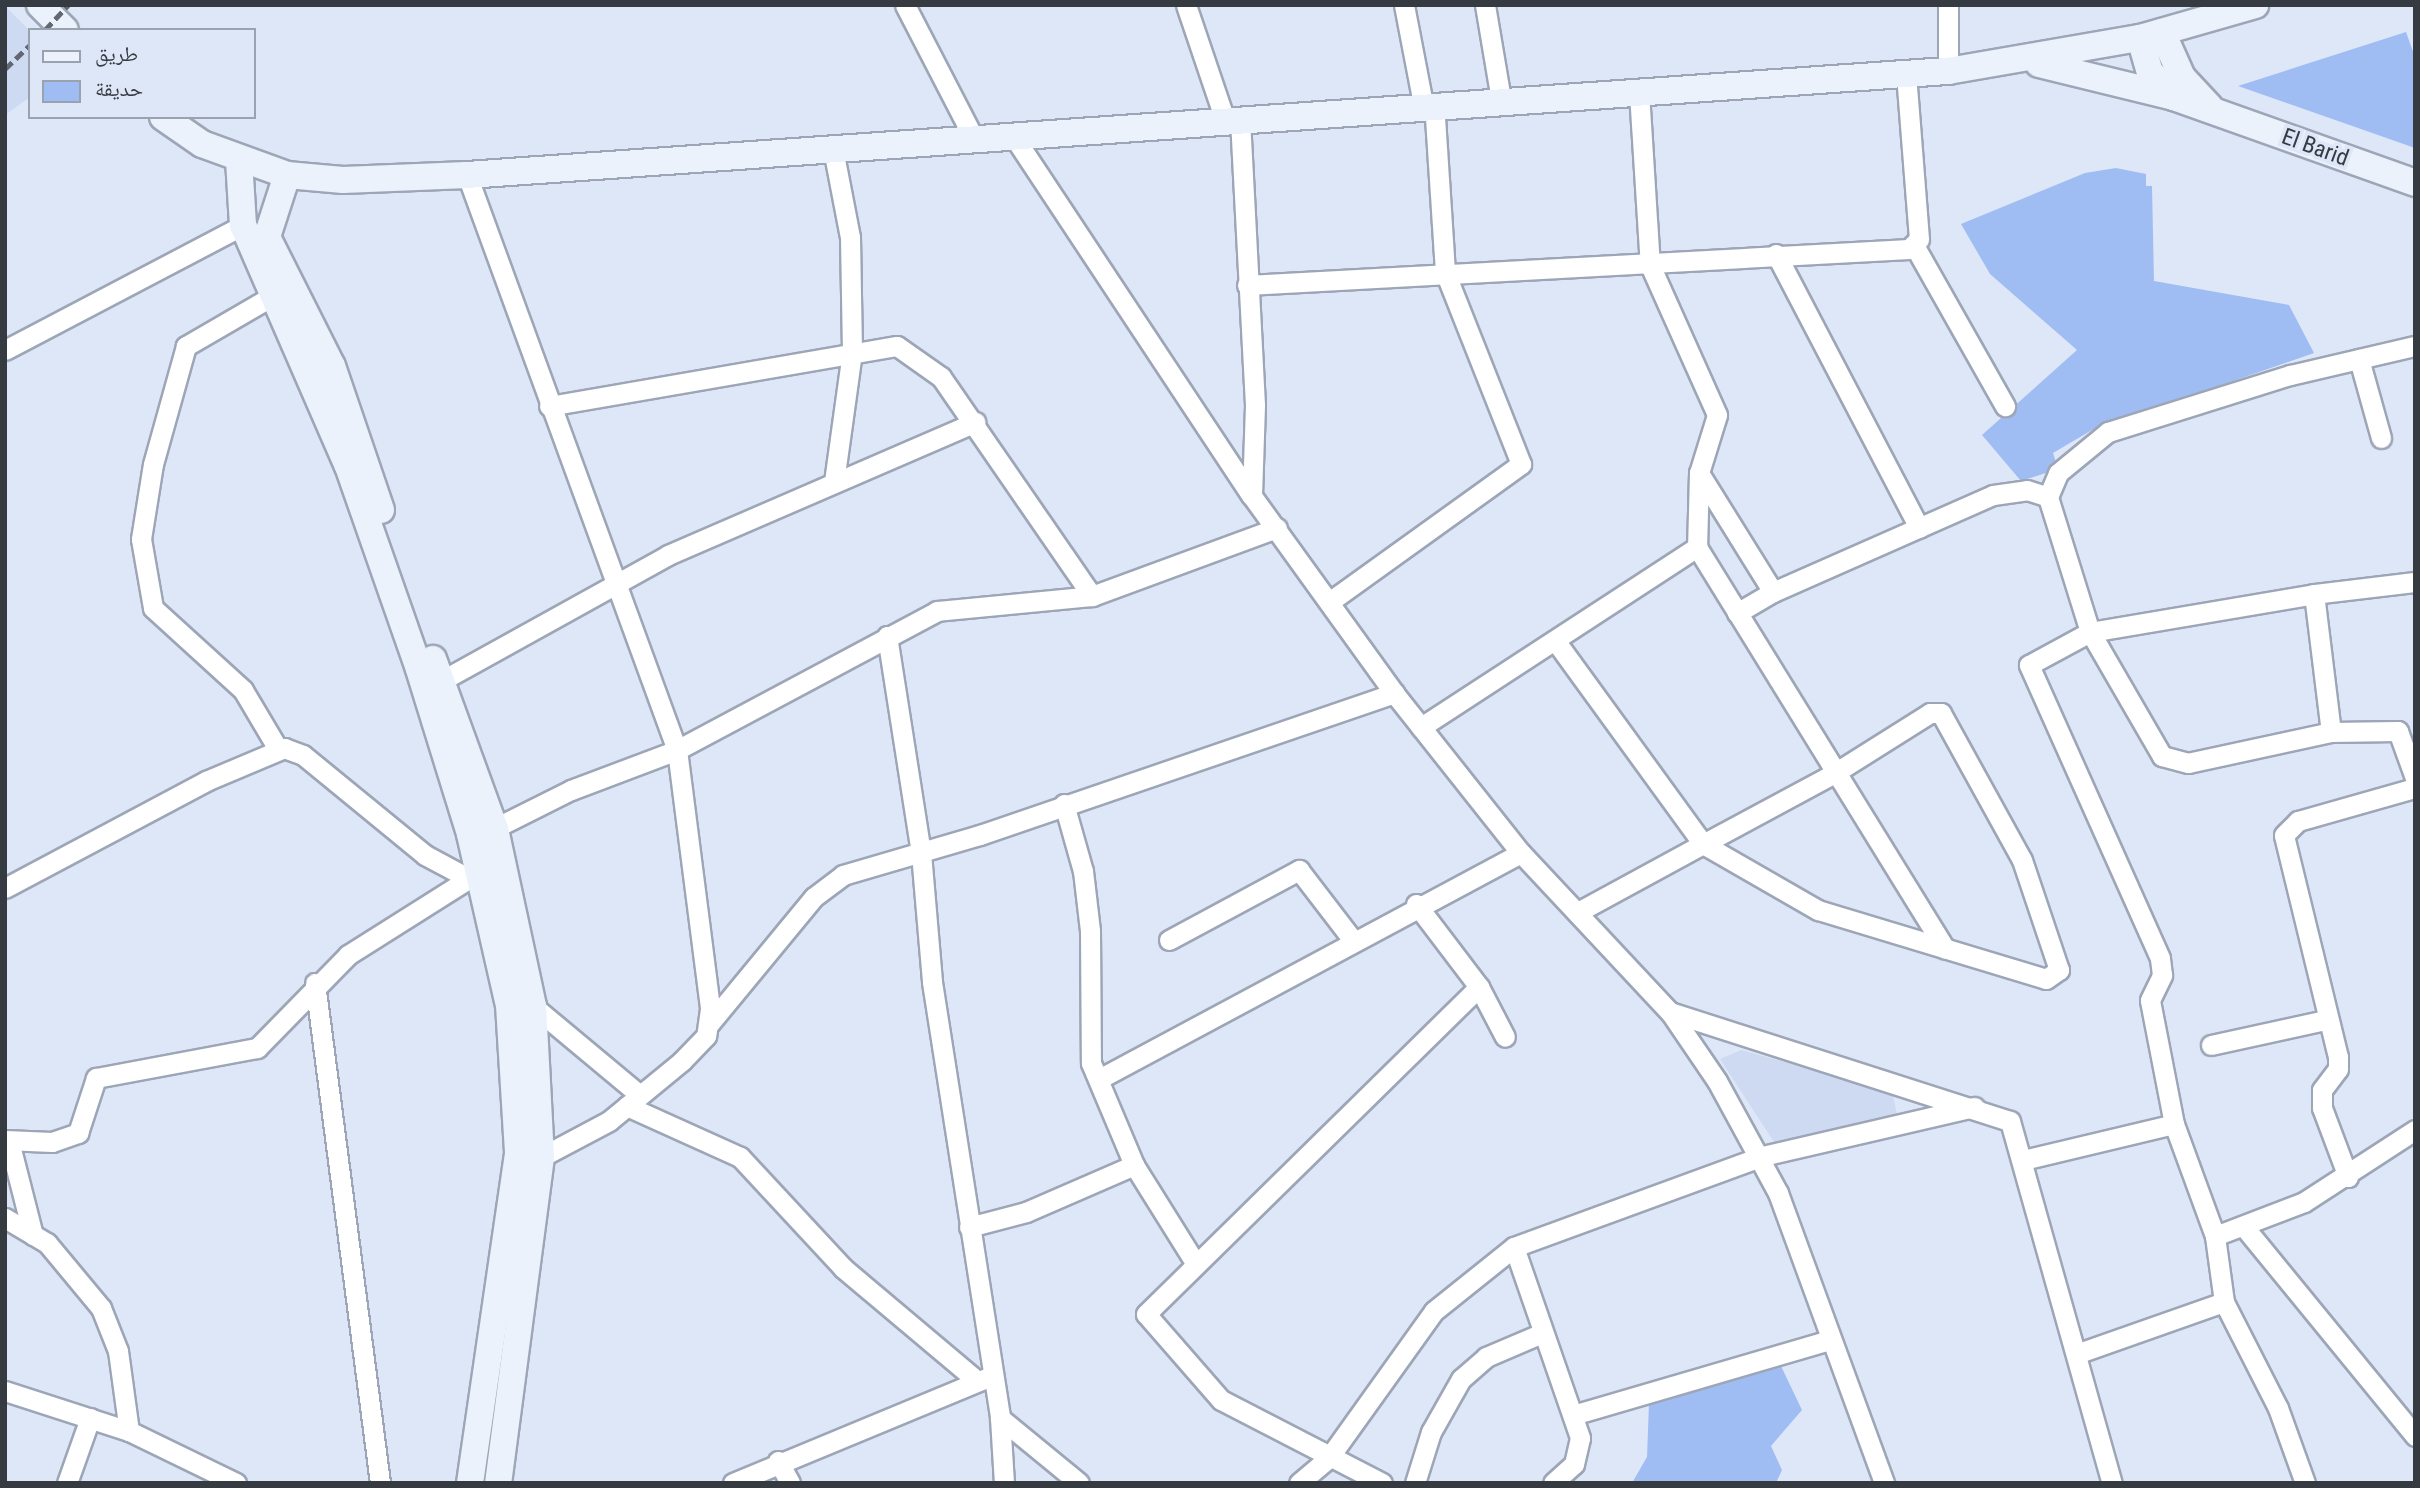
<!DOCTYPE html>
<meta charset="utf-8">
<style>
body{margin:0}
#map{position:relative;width:2420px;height:1488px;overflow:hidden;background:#dde7f8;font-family:"Roboto Condensed","Noto Naskh Arabic",sans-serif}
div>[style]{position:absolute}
.built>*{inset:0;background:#cddaf2}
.green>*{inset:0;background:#a0bdf3}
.roads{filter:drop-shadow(2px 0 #9da6b7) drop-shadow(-2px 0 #9da6b7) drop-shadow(0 2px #9da6b7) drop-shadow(0 -2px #9da6b7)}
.street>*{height:19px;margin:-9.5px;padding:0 9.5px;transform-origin:9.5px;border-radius:9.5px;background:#fff}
.secondary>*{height:26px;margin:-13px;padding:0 13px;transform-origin:13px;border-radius:13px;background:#ecf2fc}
.rail>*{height:5px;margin-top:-2.5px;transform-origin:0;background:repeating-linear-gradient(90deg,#626771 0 10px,transparent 0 15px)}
span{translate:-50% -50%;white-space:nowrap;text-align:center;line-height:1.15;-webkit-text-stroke:7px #dde7f8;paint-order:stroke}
.street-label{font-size:23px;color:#363a41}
.frame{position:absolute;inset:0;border:7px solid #363a41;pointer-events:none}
.legend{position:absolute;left:28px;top:28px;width:228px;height:91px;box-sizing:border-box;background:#dde7f8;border:2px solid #9aa2af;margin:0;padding:9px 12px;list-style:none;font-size:21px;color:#363a41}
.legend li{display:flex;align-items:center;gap:14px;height:35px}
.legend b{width:35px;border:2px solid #9aa2af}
</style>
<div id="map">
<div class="built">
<div style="clip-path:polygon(5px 6px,30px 31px,30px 97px,5px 115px)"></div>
<div style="clip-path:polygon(1741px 1050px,1892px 1092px,1897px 1115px,1774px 1142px,1720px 1059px)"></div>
</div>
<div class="green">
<div style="clip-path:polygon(2406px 32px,2415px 57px,2415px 148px,2238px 86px)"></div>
<div style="clip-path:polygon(2116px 168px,2146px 174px,2146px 186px,2152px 186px,2154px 281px,2289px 305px,2314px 353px,2092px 430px,2053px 453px,2058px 469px,2021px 481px,1982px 435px,2077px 350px,1990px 274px,1961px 224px,2085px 173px)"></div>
<div style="clip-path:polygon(1780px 1364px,1802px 1410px,1771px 1446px,1782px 1470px,1776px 1483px,1632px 1483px,1647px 1457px,1649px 1403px)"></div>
</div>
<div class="roads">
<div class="street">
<div style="left:905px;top:5px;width:148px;rotate:62.7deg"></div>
<div style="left:1186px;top:5px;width:121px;rotate:71.3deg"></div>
<div style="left:1404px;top:5px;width:101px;rotate:79.1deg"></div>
<div style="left:1485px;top:5px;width:96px;rotate:80.4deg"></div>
<div style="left:1948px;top:71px;width:66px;rotate:-90deg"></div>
<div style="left:1639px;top:92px;width:173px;rotate:86.4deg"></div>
<div style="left:1650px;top:265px;width:164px;rotate:65.9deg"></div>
<div style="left:1717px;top:415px;width:61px;rotate:107.2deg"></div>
<div style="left:1699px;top:473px;width:74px;rotate:91.5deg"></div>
<div style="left:1697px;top:547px;width:472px;rotate:58.3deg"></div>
<div style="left:1240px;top:119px;width:286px;rotate:87deg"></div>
<div style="left:1255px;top:405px;width:91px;rotate:91.9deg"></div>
<div style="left:1012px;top:134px;width:434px;rotate:56.5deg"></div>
<div style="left:1252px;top:496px;width:243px;rotate:54.2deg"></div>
<div style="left:1394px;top:693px;width:204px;rotate:51.6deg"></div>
<div style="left:1521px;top:853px;width:218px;rotate:46.9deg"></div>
<div style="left:1670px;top:1012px;width:83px;rotate:55.7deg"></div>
<div style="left:1717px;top:1081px;width:128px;rotate:61.4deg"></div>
<div style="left:1778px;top:1193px;width:309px;rotate:69.9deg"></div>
<div style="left:833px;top:149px;width:90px;rotate:79.1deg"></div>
<div style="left:850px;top:237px;width:115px;rotate:89deg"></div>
<div style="left:852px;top:352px;width:131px;rotate:97.9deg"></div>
<div style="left:467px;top:175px;width:612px;rotate:69.94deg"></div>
<div style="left:677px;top:750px;width:261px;rotate:82.7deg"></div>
<div style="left:710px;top:1009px;width:27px;rotate:98deg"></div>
<div style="left:706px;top:1036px;width:35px;rotate:134deg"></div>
<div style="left:682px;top:1061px;width:94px;rotate:140.6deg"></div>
<div style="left:609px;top:1121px;width:77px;rotate:152.1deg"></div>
<div style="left:1915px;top:247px;width:183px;rotate:60.5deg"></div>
<div style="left:1776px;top:254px;width:309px;rotate:62.4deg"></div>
<div style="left:1247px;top:285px;width:663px;rotate:-3.11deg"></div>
<div style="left:1909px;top:249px;width:14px;rotate:-45deg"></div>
<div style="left:1919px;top:239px;width:168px;rotate:-94.5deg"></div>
<div style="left:274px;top:295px;width:102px;rotate:149.9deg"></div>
<div style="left:186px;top:346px;width:123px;rotate:105.6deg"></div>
<div style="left:153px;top:464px;width:76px;rotate:99.1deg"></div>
<div style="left:141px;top:539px;width:70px;rotate:80.1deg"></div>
<div style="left:153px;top:608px;width:122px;rotate:42.3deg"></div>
<div style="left:243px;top:690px;width:69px;rotate:59.3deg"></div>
<div style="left:5px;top:350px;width:269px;rotate:-27.7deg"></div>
<div style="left:2359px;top:359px;width:82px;rotate:74.4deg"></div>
<div style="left:549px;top:406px;width:353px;rotate:-9.8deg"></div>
<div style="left:897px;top:346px;width:54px;rotate:35.2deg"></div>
<div style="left:941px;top:377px;width:266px;rotate:55.4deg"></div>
<div style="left:1699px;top:473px;width:140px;rotate:58.1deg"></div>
<div style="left:1773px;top:592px;width:240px;rotate:-23.8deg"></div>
<div style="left:1993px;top:495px;width:34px;rotate:-8deg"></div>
<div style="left:2027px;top:490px;width:22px;rotate:18deg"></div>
<div style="left:2314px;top:594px;width:102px;rotate:-6.8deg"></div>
<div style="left:1332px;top:600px;width:233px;rotate:-35.7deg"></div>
<div style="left:1521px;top:464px;width:206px;rotate:-111.6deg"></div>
<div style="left:1445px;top:272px;width:169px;rotate:-93.7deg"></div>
<div style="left:1737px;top:613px;width:42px;rotate:-30.3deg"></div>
<div style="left:887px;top:636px;width:220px;rotate:81.1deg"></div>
<div style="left:921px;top:853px;width:129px;rotate:85.1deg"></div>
<div style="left:932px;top:982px;width:441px;rotate:81.1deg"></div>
<div style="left:1000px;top:1418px;width:65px;rotate:86.5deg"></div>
<div style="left:1557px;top:643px;width:248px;rotate:54deg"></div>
<div style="left:1703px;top:844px;width:133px;rotate:29.9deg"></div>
<div style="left:1818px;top:910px;width:238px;rotate:16.8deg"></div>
<div style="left:2046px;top:979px;width:16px;rotate:-35deg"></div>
<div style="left:2059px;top:970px;width:116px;rotate:-108.6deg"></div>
<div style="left:2022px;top:860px;width:168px;rotate:-118.9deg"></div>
<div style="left:1941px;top:713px;width:11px;rotate:180deg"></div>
<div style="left:1930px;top:713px;width:115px;rotate:147.8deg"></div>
<div style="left:1833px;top:774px;width:148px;rotate:151.7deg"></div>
<div style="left:1703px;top:844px;width:142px;rotate:151.5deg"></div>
<div style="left:441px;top:681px;width:260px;rotate:-29deg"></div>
<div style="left:668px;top:555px;width:335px;rotate:-23.4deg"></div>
<div style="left:1421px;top:727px;width:330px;rotate:-33.1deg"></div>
<div style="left:2331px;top:732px;width:146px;rotate:167.8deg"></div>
<div style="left:2188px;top:763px;width:27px;rotate:-165deg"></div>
<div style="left:2162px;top:756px;width:143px;rotate:-120.1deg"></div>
<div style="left:2090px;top:632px;width:141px;rotate:-107.3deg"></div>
<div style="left:2048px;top:497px;width:26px;rotate:-67deg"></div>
<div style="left:2058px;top:473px;width:65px;rotate:-39.4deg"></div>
<div style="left:2108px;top:432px;width:191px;rotate:-17.4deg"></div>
<div style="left:2290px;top:375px;width:128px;rotate:-13.1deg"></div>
<div style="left:1064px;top:804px;width:70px;rotate:74.2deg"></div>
<div style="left:1083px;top:871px;width:60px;rotate:83.3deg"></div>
<div style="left:1090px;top:931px;width:132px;rotate:89.6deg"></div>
<div style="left:1091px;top:1063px;width:111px;rotate:67.1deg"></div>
<div style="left:1134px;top:1165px;width:113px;rotate:58deg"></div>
<div style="left:483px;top:834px;width:98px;rotate:-26.6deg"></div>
<div style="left:571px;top:790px;width:113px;rotate:-20.7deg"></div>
<div style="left:677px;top:750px;width:295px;rotate:-28.1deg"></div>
<div style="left:937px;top:611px;width:156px;rotate:-5.5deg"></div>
<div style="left:1092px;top:596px;width:197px;rotate:-20.2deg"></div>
<div style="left:5px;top:888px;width:228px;rotate:-28deg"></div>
<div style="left:206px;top:781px;width:85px;rotate:-22.9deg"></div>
<div style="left:284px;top:748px;width:20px;rotate:20deg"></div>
<div style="left:303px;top:755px;width:158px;rotate:39.3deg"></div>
<div style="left:425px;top:855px;width:49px;rotate:28.1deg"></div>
<div style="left:1416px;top:904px;width:104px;rotate:52.8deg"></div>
<div style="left:1479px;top:987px;width:56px;rotate:62.5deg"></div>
<div style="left:1169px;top:940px;width:148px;rotate:-28.3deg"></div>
<div style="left:1299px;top:870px;width:87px;rotate:52.5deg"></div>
<div style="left:315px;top:983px;width:504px;rotate:82.59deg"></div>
<div style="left:533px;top:1006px;width:139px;rotate:39.8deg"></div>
<div style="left:1670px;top:1012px;width:357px;rotate:17.8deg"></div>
<div style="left:2010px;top:1121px;width:376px;rotate:74.3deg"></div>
<div style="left:710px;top:1023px;width:163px;rotate:-50.5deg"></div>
<div style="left:814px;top:897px;width:36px;rotate:-37deg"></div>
<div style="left:843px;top:875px;width:143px;rotate:-16.3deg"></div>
<div style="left:980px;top:835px;width:438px;rotate:-18.9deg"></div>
<div style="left:2211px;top:1045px;width:118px;rotate:-12.3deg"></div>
<div style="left:1101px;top:1078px;width:476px;rotate:-28.2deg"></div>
<div style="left:627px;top:1106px;width:124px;rotate:24.3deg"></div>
<div style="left:740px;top:1157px;width:151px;rotate:47.1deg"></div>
<div style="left:843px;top:1268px;width:175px;rotate:40.1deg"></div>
<div style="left:5px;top:1140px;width:47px;rotate:2.4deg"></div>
<div style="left:52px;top:1142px;width:28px;rotate:-19deg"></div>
<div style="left:78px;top:1133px;width:58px;rotate:-71.9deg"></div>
<div style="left:96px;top:1078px;width:164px;rotate:-10.6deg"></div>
<div style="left:257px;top:1048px;width:130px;rotate:-45.6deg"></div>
<div style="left:348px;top:955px;width:167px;rotate:-32.3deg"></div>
<div style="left:9px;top:1141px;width:97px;rotate:75.7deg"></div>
<div style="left:2023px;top:1160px;width:155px;rotate:-13.4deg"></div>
<div style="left:2348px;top:1177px;width:74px;rotate:-110.6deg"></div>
<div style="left:2322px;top:1108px;width:18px;rotate:-90deg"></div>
<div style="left:2322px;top:1090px;width:26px;rotate:-53deg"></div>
<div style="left:2338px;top:1069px;width:12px;rotate:-90deg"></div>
<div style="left:2338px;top:1057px;width:228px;rotate:-103.7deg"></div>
<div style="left:2284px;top:835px;width:20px;rotate:-45deg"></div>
<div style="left:2298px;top:821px;width:122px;rotate:-15.8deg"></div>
<div style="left:5px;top:1218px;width:49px;rotate:30.8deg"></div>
<div style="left:47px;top:1243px;width:85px;rotate:50.3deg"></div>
<div style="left:101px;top:1308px;width:46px;rotate:68.4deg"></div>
<div style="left:118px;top:1351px;width:81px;rotate:82.2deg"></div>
<div style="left:969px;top:1227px;width:59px;rotate:-14.7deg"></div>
<div style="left:1026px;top:1212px;width:118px;rotate:-23.5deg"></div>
<div style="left:2245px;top:1228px;width:269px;rotate:50.7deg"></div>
<div style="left:2215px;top:1236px;width:95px;rotate:-20.9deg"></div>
<div style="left:2304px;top:1202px;width:132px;rotate:-33deg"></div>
<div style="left:1514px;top:1247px;width:202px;rotate:70.9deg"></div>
<div style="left:1580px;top:1438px;width:27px;rotate:103deg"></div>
<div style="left:1574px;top:1464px;width:28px;rotate:138deg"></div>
<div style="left:2076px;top:1354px;width:157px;rotate:-19.4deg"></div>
<div style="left:5px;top:1391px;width:130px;rotate:17.9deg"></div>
<div style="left:129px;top:1431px;width:119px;rotate:25.9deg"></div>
<div style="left:1573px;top:1415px;width:268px;rotate:-16.3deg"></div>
<div style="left:1000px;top:1418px;width:102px;rotate:39.4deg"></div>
<div style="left:778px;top:1461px;width:25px;rotate:61deg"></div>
<div style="left:67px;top:1483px;width:69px;rotate:-70.5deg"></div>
<div style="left:733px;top:1483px;width:275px;rotate:-22.5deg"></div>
<div style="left:1299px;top:1483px;width:38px;rotate:-40deg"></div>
<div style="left:1328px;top:1459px;width:182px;rotate:-54.4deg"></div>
<div style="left:1434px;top:1311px;width:102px;rotate:-38.7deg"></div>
<div style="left:1514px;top:1247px;width:264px;rotate:-20.1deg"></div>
<div style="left:1762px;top:1156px;width:218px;rotate:-13deg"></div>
<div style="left:1382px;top:1483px;width:181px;rotate:-152.7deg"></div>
<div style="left:1221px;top:1400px;width:114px;rotate:-131.1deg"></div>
<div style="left:1146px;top:1314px;width:467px;rotate:-44.5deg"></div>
<div style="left:1415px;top:1483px;width:53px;rotate:-72.6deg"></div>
<div style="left:1431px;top:1432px;width:61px;rotate:-60.5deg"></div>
<div style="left:1461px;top:1379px;width:33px;rotate:-41deg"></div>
<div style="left:1486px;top:1357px;width:59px;rotate:-23.1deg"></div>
<div style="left:2305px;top:1483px;width:80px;rotate:-109.8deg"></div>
<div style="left:2278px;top:1408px;width:119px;rotate:-117deg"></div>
<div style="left:2224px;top:1302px;width:67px;rotate:-97.8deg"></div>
<div style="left:2215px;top:1236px;width:119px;rotate:-110.1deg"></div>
<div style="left:2174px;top:1124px;width:126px;rotate:-101deg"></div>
<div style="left:2150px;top:1000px;width:28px;rotate:-64deg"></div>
<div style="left:2162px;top:975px;width:17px;rotate:-97deg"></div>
<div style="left:2160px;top:958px;width:321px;rotate:-114.1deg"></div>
<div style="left:2029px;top:665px;width:69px;rotate:-28.4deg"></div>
<div style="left:2090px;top:632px;width:227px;rotate:-9.6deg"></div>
<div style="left:2314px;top:594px;width:139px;rotate:83deg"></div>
<div style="left:2331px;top:732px;width:67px;rotate:-0.9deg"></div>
<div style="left:2398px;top:731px;width:50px;rotate:70.1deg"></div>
</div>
<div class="secondary">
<div style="left:40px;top:5px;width:35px;rotate:45deg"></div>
<div style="left:2162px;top:32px;width:49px;rotate:66deg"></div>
<div style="left:2182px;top:77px;width:40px;rotate:47deg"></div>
<div style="left:2140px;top:38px;width:35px;rotate:74deg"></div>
<div style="left:2150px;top:72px;width:35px;rotate:46deg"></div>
<div style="left:2174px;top:97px;width:256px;rotate:19.6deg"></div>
<div style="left:2039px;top:64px;width:139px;rotate:13.7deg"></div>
<div style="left:163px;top:117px;width:47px;rotate:34.7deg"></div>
<div style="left:202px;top:144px;width:90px;rotate:20deg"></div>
<div style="left:287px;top:175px;width:56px;rotate:5.1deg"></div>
<div style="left:343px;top:180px;width:124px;rotate:-2.3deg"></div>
<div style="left:467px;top:175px;width:1485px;rotate:-4.02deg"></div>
<div style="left:1948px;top:71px;width:195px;rotate:-9.8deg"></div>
<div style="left:2140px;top:38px;width:120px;rotate:-16deg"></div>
<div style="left:239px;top:160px;width:65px;rotate:86.5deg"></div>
<div style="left:243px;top:225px;width:263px;rotate:66.5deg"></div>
<div style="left:348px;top:466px;width:215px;rotate:70.7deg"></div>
<div style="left:419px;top:669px;width:173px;rotate:72.8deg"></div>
<div style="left:470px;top:834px;width:175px;rotate:77.2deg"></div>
<div style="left:509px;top:1005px;width:149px;rotate:86.5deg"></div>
<div style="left:518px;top:1154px;width:332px;rotate:98.3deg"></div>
<div style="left:287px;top:175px;width:65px;rotate:107.9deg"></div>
<div style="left:267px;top:237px;width:144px;rotate:63.3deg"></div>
<div style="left:332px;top:366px;width:152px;rotate:71.2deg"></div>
<div style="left:433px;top:659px;width:181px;rotate:70deg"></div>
<div style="left:495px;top:829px;width:181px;rotate:77.9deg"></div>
<div style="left:533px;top:1006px;width:151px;rotate:87deg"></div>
<div style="left:541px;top:1157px;width:329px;rotate:97.5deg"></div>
</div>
</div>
<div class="rail">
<div style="left:45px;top:30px;width:34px;rotate:-47deg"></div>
<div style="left:5px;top:69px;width:35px;rotate:-44deg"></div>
</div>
<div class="street-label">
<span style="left:2315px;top:148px;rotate:20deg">El Barid</span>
</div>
<div class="frame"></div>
<ul class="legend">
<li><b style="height:9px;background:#ecf2fc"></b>طريق</li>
<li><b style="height:19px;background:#a0bdf3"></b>حديقة</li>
</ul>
</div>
